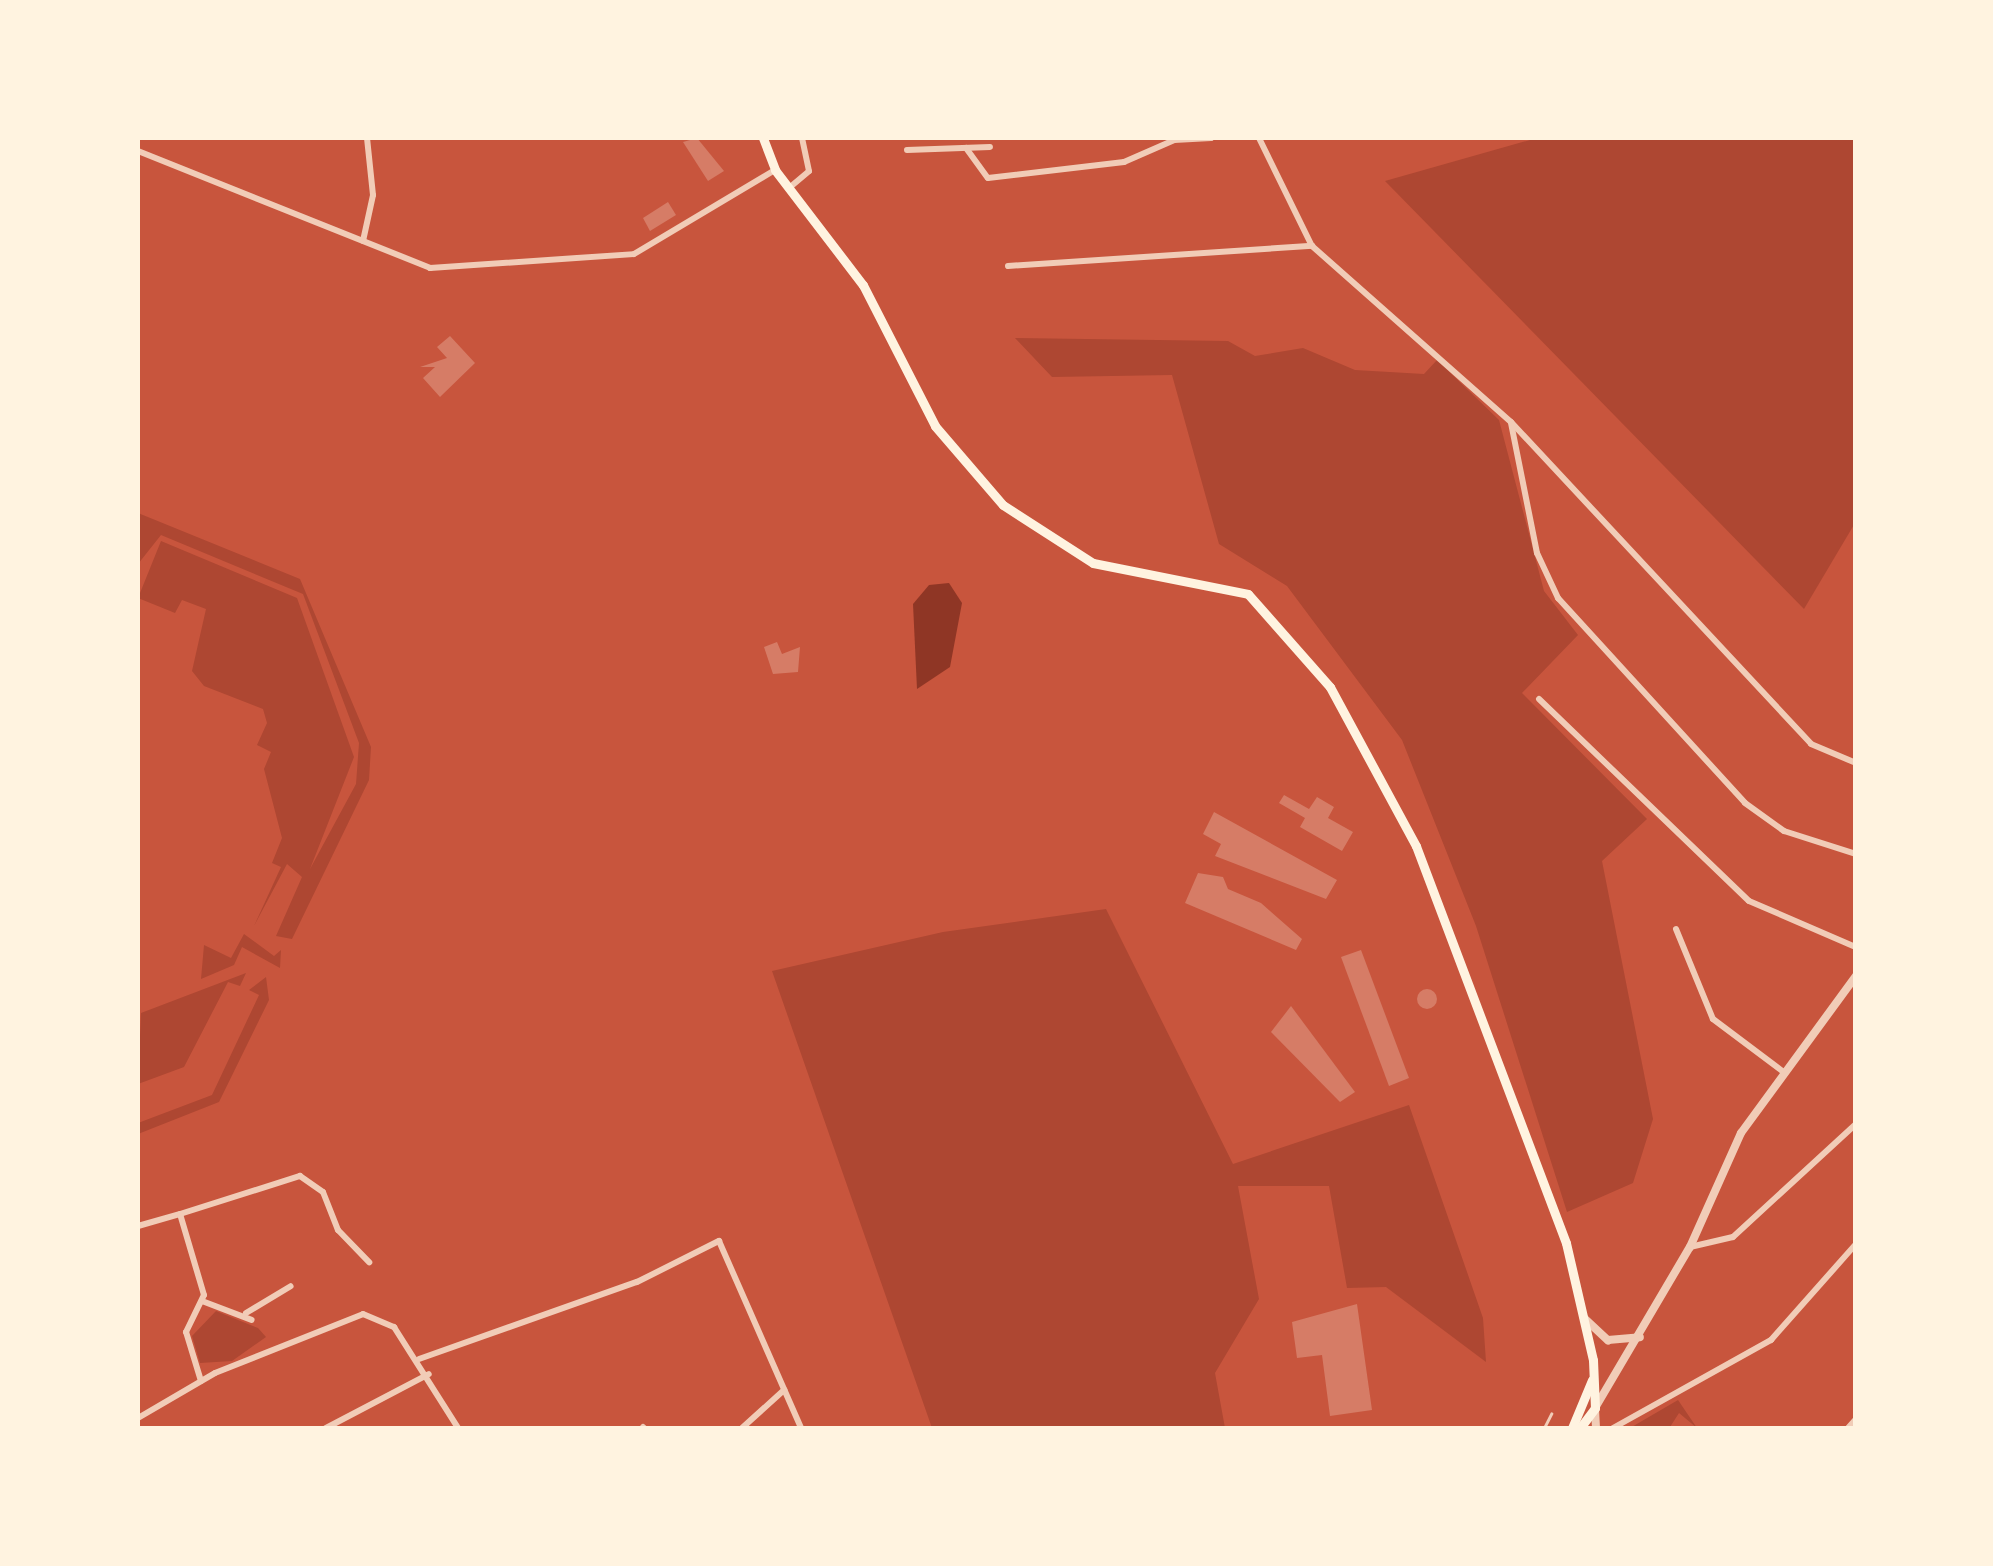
<!DOCTYPE html>
<style>
body{margin:0}
#map{position:relative;width:1993px;height:1566px;overflow:hidden;background:#c8553d;font-family:"Zilla Slab",serif}
div>[style]{position:absolute}
.green>*{inset:0;background:#ae4732}
.water>*{inset:0;background:#8f3625}
.building>*{inset:0;background:#d67c66}
.round{border-radius:50%}
.service>*{height:2.5px;margin:-1.25px;padding:0 1.25px;transform-origin:1.25px;border-radius:1.25px;background:#f1ccb7}
.minor>*{height:6px;margin:-3px;padding:0 3px;transform-origin:3px;border-radius:3px;background:#f1ccb7}
.tertiary>*{height:8px;margin:-4px;padding:0 4px;transform-origin:4px;border-radius:4px;background:#f1ccb7}
.primary>*{height:9px;margin:-4.5px;padding:0 4.5px;transform-origin:4.5px;border-radius:4.5px;background:#fff3e0}
span{translate:-50% -50%;white-space:nowrap;text-align:center;line-height:1.15;-webkit-text-stroke:8px #fff3e0;paint-order:stroke}
.frame{position:absolute;inset:0;border:140px solid #fff3e0;pointer-events:none}
</style>
<div id="map">
<div class="green">
<div style="clip-path:polygon(1537px 138px,1855px 138px,1855px 523px,1804px 609px,1385px 181px)"></div>
<div style="clip-path:polygon(1015px 338px,1228px 341px,1255px 356px,1303px 348px,1355px 370px,1424px 374px,1437px 360px,1499px 420px,1544px 591px,1578px 635px,1522px 693px,1647px 819px,1602px 861px,1653px 1119px,1633px 1183px,1567px 1212px,1476px 926px,1402px 740px,1287px 586px,1219px 544px,1172px 375px,1052px 377px)"></div>
<div style="clip-path:polygon(138px 513px,300px 579px,371px 747px,369px 780px,292px 939px,276px 936px,302px 877px,287px 864px,254px 926px,281px 867px,272px 863px,282px 838px,264px 769px,271px 752px,257px 745px,267px 723px,263px 709px,204px 686px,192px 671px,206px 609px,182px 600px,175px 613px,138px 598px,161px 541px,297px 598px,354px 757px,310px 869px,356px 784px,359px 743px,303px 594px,161px 535px,138px 564px)"></div>
<div style="clip-path:polygon(1106px 909px,1233px 1164px,1409px 1105px,1483px 1318px,1486px 1362px,1386px 1287px,1347px 1288px,1329px 1186px,1238px 1186px,1259px 1299px,1215px 1373px,1225px 1428px,932px 1428px,772px 971px,943px 932px)"></div>
<div style="clip-path:polygon(244px 934px,274px 956px,281px 950px,280px 968px,242px 947px,234px 965px,201px 979px,204px 945px,231px 958px)"></div>
<div style="clip-path:polygon(246px 973px,240px 986px,228px 982px,184px 1067px,138px 1084px,141px 1013px)"></div>
<div style="clip-path:polygon(266px 977px,269px 1000px,219px 1102px,138px 1134px,138px 1123px,212px 1095px,259px 995px,249px 990px)"></div>
<div style="clip-path:polygon(216px 1311px,258px 1328px,266px 1337px,232px 1361px,200px 1363px,192px 1336px)"></div>
<div style="clip-path:polygon(1678px 1400px,1697px 1428px,1679px 1413px,1670px 1427px,1630px 1428px)"></div>
</div>
<div class="water">
<div style="clip-path:polygon(949px 583px,962px 603px,950px 667px,917px 689px,913px 604px,929px 585px)"></div>
</div>
<div class="building">
<div style="clip-path:polygon(697px 138px,724px 171px,708px 181px,683px 142px)"></div>
<div style="clip-path:polygon(668px 202px,676px 215px,650px 231px,643px 218px)"></div>
<div style="clip-path:polygon(450px 336px,475px 363px,440px 397px,423px 378px,435px 367px,420px 367px,447px 358px,437px 347px)"></div>
<div style="clip-path:polygon(777px 642px,782px 654px,800px 647px,798px 672px,773px 674px,764px 647px)"></div>
<div style="clip-path:polygon(1284px 795px,1309px 809px,1317px 797px,1334px 807px,1328px 818px,1353px 832px,1342px 851px,1300px 827px,1305px 818px,1279px 803px)"></div>
<div style="clip-path:polygon(1214px 812px,1337px 880px,1326px 899px,1215px 856px,1221px 844px,1203px 834px)"></div>
<div style="clip-path:polygon(1198px 873px,1223px 877px,1228px 889px,1261px 903px,1302px 939px,1296px 950px,1185px 903px)"></div>
<div style="clip-path:polygon(1361px 950px,1409px 1078px,1389px 1086px,1341px 957px)"></div>
<div class="round" style="left:1417px;top:989px;width:20px;height:20px"></div>
<div style="clip-path:polygon(1291px 1006px,1355px 1092px,1340px 1102px,1271px 1032px)"></div>
<div style="clip-path:polygon(1357px 1304px,1372px 1410px,1330px 1416px,1322px 1355px,1297px 1358px,1292px 1322px)"></div>
</div>
<div class="service">
<div style="left:1544px;top:1428px;width:16px;rotate:-63deg"></div>
</div>
<div class="minor">
<div style="left:1259px;top:138px;width:120px;rotate:63.9deg"></div>
<div style="left:1312px;top:246px;width:266px;rotate:41.5deg"></div>
<div style="left:1511px;top:422px;width:440px;rotate:47deg"></div>
<div style="left:1811px;top:744px;width:49px;rotate:22.9deg"></div>
<div style="left:966px;top:148px;width:37px;rotate:54deg"></div>
<div style="left:988px;top:178px;width:137px;rotate:-6.7deg"></div>
<div style="left:1124px;top:162px;width:55px;rotate:-23.7deg"></div>
<div style="left:1174px;top:140px;width:37px;rotate:-3deg"></div>
<div style="left:907px;top:150px;width:83px;rotate:-2.1deg"></div>
<div style="left:138px;top:151px;width:315px;rotate:21.8deg"></div>
<div style="left:430px;top:268px;width:204px;rotate:-3.9deg"></div>
<div style="left:634px;top:254px;width:164px;rotate:-30.8deg"></div>
<div style="left:789px;top:188px;width:26px;rotate:-40deg"></div>
<div style="left:809px;top:171px;width:34px;rotate:-102deg"></div>
<div style="left:363px;top:241px;width:47px;rotate:-77.7deg"></div>
<div style="left:373px;top:195px;width:57px;rotate:-96deg"></div>
<div style="left:1008px;top:266px;width:305px;rotate:-3.8deg"></div>
<div style="left:1511px;top:423px;width:133px;rotate:78.7deg"></div>
<div style="left:1537px;top:553px;width:50px;rotate:65deg"></div>
<div style="left:1558px;top:598px;width:277px;rotate:47.6deg"></div>
<div style="left:1745px;top:803px;width:48px;rotate:35.7deg"></div>
<div style="left:1784px;top:831px;width:76px;rotate:17.7deg"></div>
<div style="left:1539px;top:699px;width:291px;rotate:43.9deg"></div>
<div style="left:1749px;top:901px;width:116px;rotate:23.3deg"></div>
<div style="left:1676px;top:929px;width:97px;rotate:67.7deg"></div>
<div style="left:1713px;top:1019px;width:90px;rotate:36.9deg"></div>
<div style="left:138px;top:1226px;width:44px;rotate:-15.9deg"></div>
<div style="left:1690px;top:1247px;width:44px;rotate:-13.1deg"></div>
<div style="left:1733px;top:1237px;width:167px;rotate:-42.6deg"></div>
<div style="left:202px;top:1301px;width:53px;rotate:20.8deg"></div>
<div style="left:246px;top:1313px;width:52px;rotate:-31deg"></div>
<div style="left:419px;top:1359px;width:231px;rotate:-19.5deg"></div>
<div style="left:637px;top:1282px;width:92px;rotate:-26.6deg"></div>
<div style="left:719px;top:1241px;width:204px;rotate:66.3deg"></div>
<div style="left:201px;top:1381px;width:51px;rotate:-107deg"></div>
<div style="left:186px;top:1332px;width:41px;rotate:-64.1deg"></div>
<div style="left:204px;top:1295px;width:84px;rotate:-106.5deg"></div>
<div style="left:180px;top:1214px;width:126px;rotate:-17.6deg"></div>
<div style="left:300px;top:1176px;width:28px;rotate:35deg"></div>
<div style="left:323px;top:1192px;width:41px;rotate:68.5deg"></div>
<div style="left:338px;top:1230px;width:45px;rotate:45.9deg"></div>
<div style="left:138px;top:1418px;width:89px;rotate:-30.3deg"></div>
<div style="left:215px;top:1373px;width:159px;rotate:-21.7deg"></div>
<div style="left:363px;top:1314px;width:34px;rotate:23deg"></div>
<div style="left:394px;top:1327px;width:120px;rotate:57.6deg"></div>
<div style="left:643px;top:1427px;width:1px;rotate:45deg"></div>
<div style="left:326px;top:1428px;width:116px;rotate:-27.7deg"></div>
<div style="left:742px;top:1428px;width:57px;rotate:-42.1deg"></div>
<div style="left:1613px;top:1428px;width:181px;rotate:-29.1deg"></div>
<div style="left:1771px;top:1340px;width:128px;rotate:-48.5deg"></div>
<div style="left:1848px;top:1428px;width:12px;rotate:-48deg"></div>
</div>
<div class="tertiary">
<div style="left:1584px;top:1318px;width:33px;rotate:43deg"></div>
<div style="left:1608px;top:1340px;width:32px;rotate:-5deg"></div>
<div style="left:1596px;top:1428px;width:20px;rotate:-93deg"></div>
<div style="left:1595px;top:1408px;width:187px;rotate:-59.5deg"></div>
<div style="left:1690px;top:1247px;width:125px;rotate:-65.9deg"></div>
<div style="left:1741px;top:1133px;width:195px;rotate:-53.8deg"></div>
</div>
<div class="primary">
<div style="left:763px;top:138px;width:34px;rotate:69deg"></div>
<div style="left:775px;top:170px;width:145px;rotate:52.6deg"></div>
<div style="left:863px;top:285px;width:158px;rotate:62.9deg"></div>
<div style="left:935px;top:426px;width:104px;rotate:49.3deg"></div>
<div style="left:1003px;top:505px;width:107px;rotate:32.8deg"></div>
<div style="left:1093px;top:563px;width:158px;rotate:11.3deg"></div>
<div style="left:1248px;top:594px;width:124px;rotate:48.6deg"></div>
<div style="left:1330px;top:687px;width:181px;rotate:61.6deg"></div>
<div style="left:1416px;top:846px;width:424px;rotate:69.3deg"></div>
<div style="left:1566px;top:1243px;width:120px;rotate:77deg"></div>
<div style="left:1593px;top:1360px;width:48px;rotate:87.6deg"></div>
<div style="left:1595px;top:1408px;width:25px;rotate:127deg"></div>
<div style="left:1572px;top:1428px;width:52px;rotate:-67.4deg"></div>
</div>
<div class="frame"></div>
</div>
